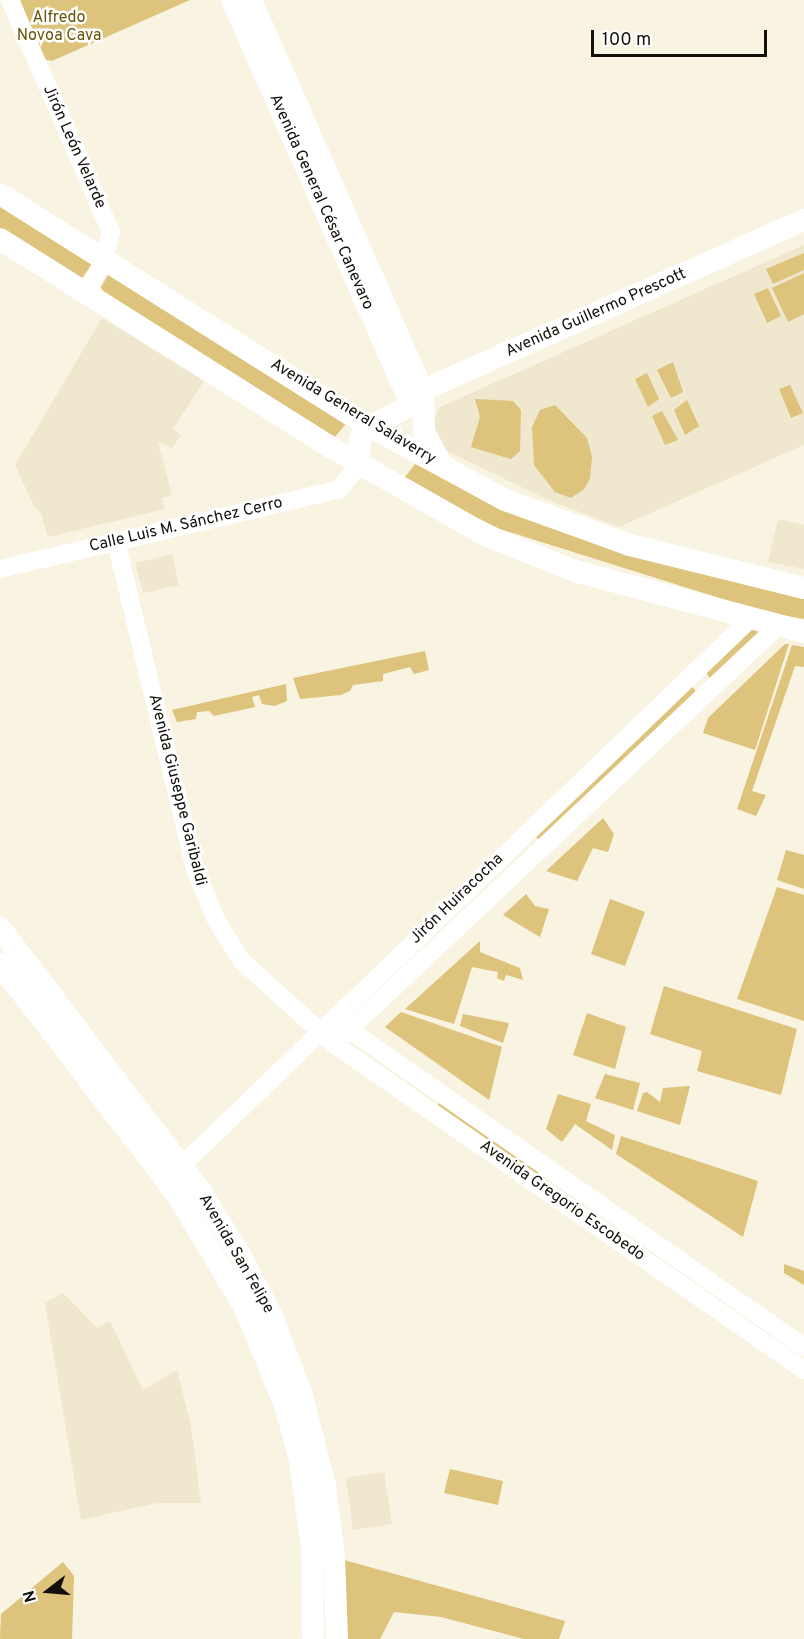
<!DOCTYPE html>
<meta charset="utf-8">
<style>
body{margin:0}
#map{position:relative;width:804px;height:1639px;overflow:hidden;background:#f9f3e1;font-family:Overpass,sans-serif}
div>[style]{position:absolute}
.built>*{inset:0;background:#efe7ce}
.green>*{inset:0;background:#ddc37b}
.minor>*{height:18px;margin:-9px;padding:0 9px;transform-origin:9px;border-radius:9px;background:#fff}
.major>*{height:22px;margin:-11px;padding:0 11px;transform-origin:11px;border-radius:11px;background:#fff}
span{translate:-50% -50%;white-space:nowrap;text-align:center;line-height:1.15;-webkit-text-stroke:5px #fff;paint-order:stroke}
.park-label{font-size:16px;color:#685309}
.street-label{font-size:16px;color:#12100a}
.north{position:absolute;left:18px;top:1561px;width:60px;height:60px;-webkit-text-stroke:4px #fff;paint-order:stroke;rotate:254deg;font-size:16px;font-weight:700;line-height:24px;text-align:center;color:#12100a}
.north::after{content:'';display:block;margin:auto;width:21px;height:27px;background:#12100a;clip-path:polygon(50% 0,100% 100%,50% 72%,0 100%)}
.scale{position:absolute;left:591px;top:30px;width:176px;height:27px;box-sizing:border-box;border:3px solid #12100a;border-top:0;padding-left:8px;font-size:18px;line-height:21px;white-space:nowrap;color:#12100a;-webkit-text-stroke:4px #fff;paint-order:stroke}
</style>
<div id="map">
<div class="built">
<div style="clip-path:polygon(804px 245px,804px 445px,619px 527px,546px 499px,447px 451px,436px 440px,433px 423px,440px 407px)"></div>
<div style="clip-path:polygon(102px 318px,204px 381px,173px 429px,181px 435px,172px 448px,158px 442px,172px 495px,162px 498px,165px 509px,48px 537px,41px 513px,34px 506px,15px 465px)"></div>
<div style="clip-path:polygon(778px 519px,804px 525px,804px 569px,768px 562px)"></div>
<div style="clip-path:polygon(172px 554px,179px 585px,143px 593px,135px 563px)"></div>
<div style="clip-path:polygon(63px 1293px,97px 1328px,110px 1321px,143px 1390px,177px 1370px,191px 1426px,201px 1503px,157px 1503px,81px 1520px,45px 1303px)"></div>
<div style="clip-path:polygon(384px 1472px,392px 1524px,353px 1530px,346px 1478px)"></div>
</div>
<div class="green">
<div style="clip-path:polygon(20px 0,190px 0,52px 61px,43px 59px)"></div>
<div style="clip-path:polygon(0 199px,92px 264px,82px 278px,0 234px)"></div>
<div style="clip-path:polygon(804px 253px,804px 270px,773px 284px,766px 269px)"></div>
<div style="clip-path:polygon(804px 273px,804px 314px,788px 322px,772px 288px)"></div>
<div style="clip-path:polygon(116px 274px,350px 419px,334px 438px,105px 296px,101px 287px,108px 275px)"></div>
<div style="clip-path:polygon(768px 288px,781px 316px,767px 323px,754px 294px)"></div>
<div style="clip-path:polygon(673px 362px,683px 392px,671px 398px,657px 370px)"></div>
<div style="clip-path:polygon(647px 373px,659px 399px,648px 407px,635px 379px)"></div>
<div style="clip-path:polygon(790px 385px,803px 413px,791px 418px,779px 389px)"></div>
<div style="clip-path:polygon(475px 399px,513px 401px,521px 410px,520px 451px,511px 459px,471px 447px,480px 417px)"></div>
<div style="clip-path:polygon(687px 400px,699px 426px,685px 435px,674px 410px)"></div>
<div style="clip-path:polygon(555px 405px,587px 438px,592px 457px,590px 479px,584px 489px,571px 498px,555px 492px,534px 465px,532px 427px,540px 410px)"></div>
<div style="clip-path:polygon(662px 411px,678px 440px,665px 445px,652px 416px)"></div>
<div style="clip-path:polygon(415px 464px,515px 510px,804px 594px,804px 619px,764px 612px,500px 529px,402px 481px)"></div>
<div style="clip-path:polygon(749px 629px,760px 632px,710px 678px,704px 670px)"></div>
<div style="clip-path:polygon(785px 644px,789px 644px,755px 750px,703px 733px,708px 718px)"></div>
<div style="clip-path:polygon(792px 645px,804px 647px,804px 667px,795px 666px,752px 791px,766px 795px,756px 816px,737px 809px)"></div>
<div style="clip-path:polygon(425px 651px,429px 670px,414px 674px,410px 667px,383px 674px,383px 681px,353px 685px,350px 691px,341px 695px,300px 699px,293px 678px)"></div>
<div style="clip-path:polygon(286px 684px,287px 701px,275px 706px,262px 704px,259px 695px,252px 697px,255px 707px,214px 716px,209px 711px,197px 712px,196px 719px,177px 722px,172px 710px)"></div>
<div style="clip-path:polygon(691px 685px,697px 693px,541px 841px,532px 834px)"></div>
<div style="clip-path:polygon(603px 818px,614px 834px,608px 852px,593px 848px,577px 881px,546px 871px)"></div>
<div style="clip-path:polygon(786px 850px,804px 855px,804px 889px,777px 880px)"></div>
<div style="clip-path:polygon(777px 887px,804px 895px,804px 1021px,737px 999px)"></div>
<div style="clip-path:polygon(526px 894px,535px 906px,549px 909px,540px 937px,503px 915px)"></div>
<div style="clip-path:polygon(610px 899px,645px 912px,625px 966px,591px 954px)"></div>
<div style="clip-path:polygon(480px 941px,480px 952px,520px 968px,523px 980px,506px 975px,504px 981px,497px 978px,498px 972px,472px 967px,454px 1024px,405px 1009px)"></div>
<div style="clip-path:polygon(664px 986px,797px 1029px,781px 1095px,697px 1071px,702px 1051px,650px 1034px)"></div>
<div style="clip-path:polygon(401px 1012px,502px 1047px,489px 1100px,385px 1027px)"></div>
<div style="clip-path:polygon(587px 1013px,626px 1027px,615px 1069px,573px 1055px)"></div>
<div style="clip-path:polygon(463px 1014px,509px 1023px,503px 1043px,460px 1026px)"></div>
<div style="clip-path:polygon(605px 1074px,640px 1083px,633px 1110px,595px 1098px)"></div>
<div style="clip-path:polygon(690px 1086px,680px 1125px,637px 1111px,643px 1093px,647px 1092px,660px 1102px,663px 1088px)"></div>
<div style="clip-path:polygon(558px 1094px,591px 1104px,586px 1121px,615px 1135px,612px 1150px,575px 1124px,562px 1142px,546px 1129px)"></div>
<div style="clip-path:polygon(440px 1101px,541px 1170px,536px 1179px,437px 1107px)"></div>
<div style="clip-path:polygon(621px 1136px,758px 1181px,743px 1237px,616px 1154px)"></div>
<div style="clip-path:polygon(784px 1264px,804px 1271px,804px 1285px,784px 1273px)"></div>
<div style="clip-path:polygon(450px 1469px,503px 1481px,498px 1505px,444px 1493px)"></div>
<div style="clip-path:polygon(344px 1560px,565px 1621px,559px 1639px,524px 1639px,441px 1617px,394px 1612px,380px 1639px,343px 1639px)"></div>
<div style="clip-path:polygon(63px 1562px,74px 1576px,72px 1639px,0 1639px,1px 1614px)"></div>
</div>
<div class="minor">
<div style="left:10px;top:0;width:253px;rotate:66.5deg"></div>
<div style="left:111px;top:232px;width:28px;rotate:105deg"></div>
<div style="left:104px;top:259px;width:39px;rotate:117deg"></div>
<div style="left:116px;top:542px;width:336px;rotate:76.4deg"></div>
<div style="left:195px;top:869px;width:57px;rotate:67.5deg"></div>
<div style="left:217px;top:922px;width:46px;rotate:57.3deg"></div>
<div style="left:242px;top:961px;width:124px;rotate:42.1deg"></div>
<div style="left:334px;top:1044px;width:572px;rotate:34.75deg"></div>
<div style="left:0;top:569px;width:349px;rotate:-13.2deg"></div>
<div style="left:340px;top:489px;width:31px;rotate:-53deg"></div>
<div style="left:340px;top:1023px;width:566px;rotate:34.93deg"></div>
<div style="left:334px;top:1044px;width:608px;rotate:-43.27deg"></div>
<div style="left:173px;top:1174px;width:799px;rotate:-43.88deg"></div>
</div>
<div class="major">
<div style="left:232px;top:0;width:442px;rotate:66.1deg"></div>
<div style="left:251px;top:0;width:427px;rotate:66.3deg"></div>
<div style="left:423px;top:391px;width:41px;rotate:88.6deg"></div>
<div style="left:424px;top:432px;width:36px;rotate:62deg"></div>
<div style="left:0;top:194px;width:436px;rotate:32.2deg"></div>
<div style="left:369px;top:426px;width:155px;rotate:28.6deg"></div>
<div style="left:505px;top:500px;width:133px;rotate:19.8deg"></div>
<div style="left:630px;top:545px;width:179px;rotate:13.9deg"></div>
<div style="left:0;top:239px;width:392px;rotate:32.2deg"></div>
<div style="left:332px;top:448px;width:178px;rotate:29.6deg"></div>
<div style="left:487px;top:536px;width:95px;rotate:21.7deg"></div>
<div style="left:575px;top:571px;width:237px;rotate:14.9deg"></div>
<div style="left:359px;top:464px;width:25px;rotate:-88deg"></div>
<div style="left:360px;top:439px;width:13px;rotate:-58deg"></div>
<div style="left:367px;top:428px;width:42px;rotate:-27.2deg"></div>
<div style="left:404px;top:409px;width:32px;rotate:-41deg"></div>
<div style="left:428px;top:388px;width:412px;rotate:-24.1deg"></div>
<div style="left:0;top:928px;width:332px;rotate:52.7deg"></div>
<div style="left:201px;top:1192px;width:72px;rotate:58.1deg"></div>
<div style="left:239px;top:1253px;width:71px;rotate:62.4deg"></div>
<div style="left:272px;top:1316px;width:85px;rotate:69.2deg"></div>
<div style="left:302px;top:1395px;width:94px;rotate:75.8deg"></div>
<div style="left:325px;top:1486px;width:71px;rotate:82.7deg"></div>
<div style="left:334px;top:1556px;width:83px;rotate:87.9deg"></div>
<div style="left:0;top:964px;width:292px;rotate:52.5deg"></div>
<div style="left:178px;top:1196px;width:133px;rotate:59.2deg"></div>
<div style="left:246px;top:1310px;width:106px;rotate:67.8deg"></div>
<div style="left:286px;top:1408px;width:55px;rotate:75.2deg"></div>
<div style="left:300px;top:1461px;width:89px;rotate:82.2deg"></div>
<div style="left:312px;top:1549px;width:90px;rotate:89.4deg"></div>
</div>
<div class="park-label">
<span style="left:59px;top:27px">Alfredo<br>Novoa Cava</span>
</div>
<div class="street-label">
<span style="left:74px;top:147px;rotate:66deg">Jirón León Velarde</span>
<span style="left:321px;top:202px;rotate:66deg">Avenida General César Canevaro</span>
<span style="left:596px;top:313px;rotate:-24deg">Avenida Guillermo Prescott</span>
<span style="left:353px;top:412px;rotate:31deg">Avenida General Salaverry</span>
<span style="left:186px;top:525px;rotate:-13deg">Calle Luis M. Sánchez Cerro</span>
<span style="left:177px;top:790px;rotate:76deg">Avenida Giuseppe Garibaldi</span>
<span style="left:457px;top:899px;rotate:-44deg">Jirón Huiracocha</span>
<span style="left:562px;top:1201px;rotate:35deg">Avenida Gregorio Escobedo</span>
<span style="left:236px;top:1254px;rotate:60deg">Avenida San Felipe</span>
</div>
<div class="north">N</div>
<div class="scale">100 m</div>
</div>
